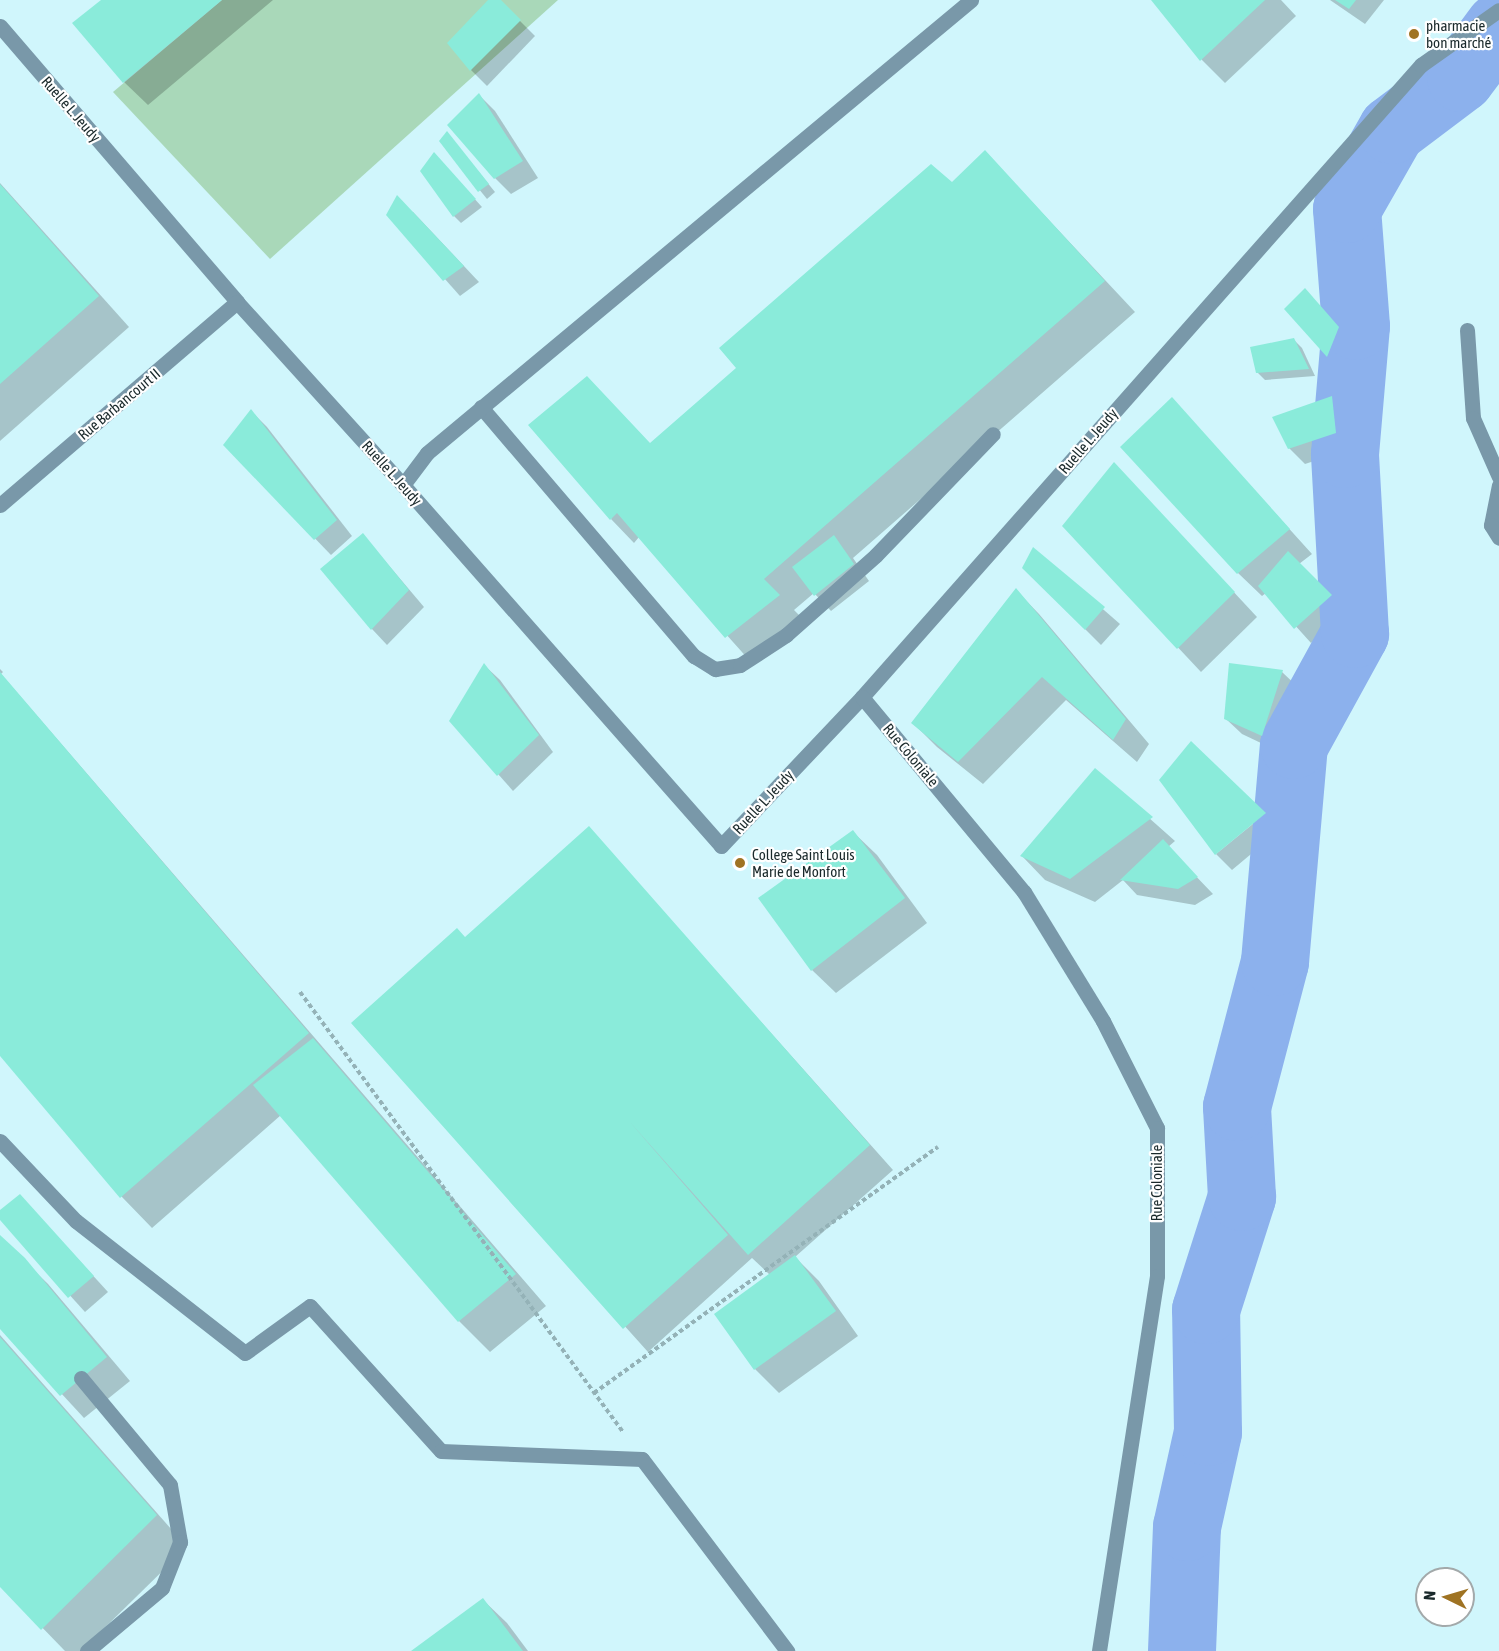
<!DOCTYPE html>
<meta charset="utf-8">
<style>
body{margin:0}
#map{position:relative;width:1499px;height:1651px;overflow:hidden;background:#d0f6fc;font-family:"Asap Condensed",sans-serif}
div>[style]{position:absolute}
.green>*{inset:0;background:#a9d8b9}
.shadow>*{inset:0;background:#0003}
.river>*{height:68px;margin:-34px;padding:0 34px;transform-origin:34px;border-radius:34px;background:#8cb1ed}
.building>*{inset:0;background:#8aebda}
.path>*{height:4px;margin-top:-2px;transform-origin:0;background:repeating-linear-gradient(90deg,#94b2b7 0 4.5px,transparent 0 7.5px)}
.lane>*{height:15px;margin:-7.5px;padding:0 7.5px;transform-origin:7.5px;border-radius:7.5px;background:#7998a9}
.street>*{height:15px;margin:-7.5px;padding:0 7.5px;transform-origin:7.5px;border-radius:7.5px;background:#7998a9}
.dots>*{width:16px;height:16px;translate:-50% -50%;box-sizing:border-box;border:3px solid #fff;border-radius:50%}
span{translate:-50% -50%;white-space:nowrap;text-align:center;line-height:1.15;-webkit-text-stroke:4.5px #fff;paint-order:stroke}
.poi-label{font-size:15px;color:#1a292b}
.left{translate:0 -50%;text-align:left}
.street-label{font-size:15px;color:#1a292b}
.north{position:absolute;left:1415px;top:1567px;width:60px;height:60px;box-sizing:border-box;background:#fff;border:2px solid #a3a9aa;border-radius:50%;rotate:275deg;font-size:16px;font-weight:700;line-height:24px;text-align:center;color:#1a292b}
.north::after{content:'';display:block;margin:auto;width:21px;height:27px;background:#9f7323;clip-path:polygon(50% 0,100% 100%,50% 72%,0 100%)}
</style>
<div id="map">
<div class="green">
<div style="clip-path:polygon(222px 0,558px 0,270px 259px,113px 92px)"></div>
</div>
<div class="shadow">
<div style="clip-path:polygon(104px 0,273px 0,148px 105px,124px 82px)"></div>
<div style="clip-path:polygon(490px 0,499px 0,535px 36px,487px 86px,471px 70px)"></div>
<div style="clip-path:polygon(1153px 0,1281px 0,1296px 16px,1225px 83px,1202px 60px)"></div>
<div style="clip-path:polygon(1330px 0,1384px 0,1365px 24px)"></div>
<div style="clip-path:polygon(479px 95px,495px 111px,538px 178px,511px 194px,495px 178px)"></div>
<div style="clip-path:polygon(447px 133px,495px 192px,487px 199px,440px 141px)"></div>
<div style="clip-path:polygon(985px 152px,1135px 312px,853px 558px,869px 581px,831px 611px,814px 593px,794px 610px,803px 619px,750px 661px,639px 537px,634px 543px,611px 519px,651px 445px,952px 184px)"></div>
<div style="clip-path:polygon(441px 162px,482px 207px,461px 223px,454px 216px)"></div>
<div style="clip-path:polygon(0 183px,129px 327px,0 441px)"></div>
<div style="clip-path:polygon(413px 212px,479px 282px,460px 296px,388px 215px)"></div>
<div style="clip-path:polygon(1305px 290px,1354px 344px,1343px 371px,1286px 309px)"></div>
<div style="clip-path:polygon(1294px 340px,1302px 348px,1315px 376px,1265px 380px,1257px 372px)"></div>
<div style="clip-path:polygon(1332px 397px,1347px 413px,1351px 449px,1305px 464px,1289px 448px)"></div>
<div style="clip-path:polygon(1172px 399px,1312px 554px,1299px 564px,1347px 611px,1311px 643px,1266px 593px,1262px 596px,1238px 573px)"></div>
<div style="clip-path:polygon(251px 411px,267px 427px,352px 536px,331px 555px,225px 445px)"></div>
<div style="clip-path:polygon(1137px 488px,1257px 617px,1201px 672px,1064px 526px)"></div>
<div style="clip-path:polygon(363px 535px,424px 607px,387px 645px,372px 629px)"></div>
<div style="clip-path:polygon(1034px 549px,1120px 624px,1101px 645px,1023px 567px)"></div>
<div style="clip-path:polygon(1016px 590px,1039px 614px,1149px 744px,1137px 762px,1066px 700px,983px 784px,937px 747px,913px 723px)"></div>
<div style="clip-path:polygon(484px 665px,500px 680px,553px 752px,513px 791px,451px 721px)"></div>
<div style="clip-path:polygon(0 669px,3px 672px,1px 674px,546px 1306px,490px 1352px,459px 1321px,281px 1115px,152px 1228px,122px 1197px,0 1054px)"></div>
<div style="clip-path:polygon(1282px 672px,1298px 687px,1278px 751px,1242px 734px,1225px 718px)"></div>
<div style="clip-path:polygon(1095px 770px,1175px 841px,1168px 847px,1213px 894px,1195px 905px,1137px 895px,1123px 880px,1095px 902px,1045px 880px,1022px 856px)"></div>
<div style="clip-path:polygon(1265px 814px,1281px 829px,1232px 870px,1216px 854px)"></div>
<div style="clip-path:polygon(588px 828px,893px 1170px,795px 1257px,819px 1281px,858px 1336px,779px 1393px,755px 1369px,716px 1314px,770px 1275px,752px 1258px,648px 1352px,353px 1023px,465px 939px)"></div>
<div style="clip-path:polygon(853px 832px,877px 855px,927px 923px,836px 993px,812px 970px)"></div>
<div style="clip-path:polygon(0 1212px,35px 1212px,108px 1292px,85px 1312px,0 1218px)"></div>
<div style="clip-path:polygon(0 1237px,48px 1284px,130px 1381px,84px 1418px,0 1327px)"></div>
<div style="clip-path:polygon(0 1335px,187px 1547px,81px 1651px,65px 1651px,0 1584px)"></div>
<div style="clip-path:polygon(483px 1600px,507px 1623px,528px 1651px,414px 1651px)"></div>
</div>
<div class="river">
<div style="left:1182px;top:1651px;width:124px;rotate:-87.7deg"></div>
<div style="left:1187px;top:1527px;width:97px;rotate:-77.5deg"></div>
<div style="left:1208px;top:1432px;width:122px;rotate:-90.9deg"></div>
<div style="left:1206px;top:1310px;width:119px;rotate:-72.3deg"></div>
<div style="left:1242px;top:1197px;width:90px;rotate:-93.2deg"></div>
<div style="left:1237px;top:1107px;width:150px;rotate:-75.3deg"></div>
<div style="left:1275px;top:962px;width:218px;rotate:-85deg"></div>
<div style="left:1294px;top:745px;width:127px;rotate:-61.2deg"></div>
<div style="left:1355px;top:634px;width:180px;rotate:-93.2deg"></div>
<div style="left:1345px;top:454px;width:128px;rotate:-85.1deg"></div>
<div style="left:1356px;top:326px;width:117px;rotate:-94.4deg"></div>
<div style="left:1347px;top:209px;width:91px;rotate:-60.3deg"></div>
<div style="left:1392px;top:130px;width:86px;rotate:-37deg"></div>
<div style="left:1461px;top:78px;width:64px;rotate:-53.3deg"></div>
</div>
<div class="building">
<div style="clip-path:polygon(101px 0,222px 0,123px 83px,72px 23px)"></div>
<div style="clip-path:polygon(488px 0,501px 0,521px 20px,470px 71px,447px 43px)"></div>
<div style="clip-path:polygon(1151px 0,1265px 0,1200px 61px)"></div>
<div style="clip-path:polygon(1335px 0,1356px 0,1349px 9px)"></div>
<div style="clip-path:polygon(479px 93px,523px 161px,494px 179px,447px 125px)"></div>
<div style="clip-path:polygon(447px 131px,489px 184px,478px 192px,439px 141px)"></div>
<div style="clip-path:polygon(985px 150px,1105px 281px,764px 579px,780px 595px,725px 638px,617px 513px,610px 520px,528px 425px,587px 376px,650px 443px,736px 368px,719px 348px,931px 164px,952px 182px)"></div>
<div style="clip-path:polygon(434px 152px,476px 199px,453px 217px,420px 171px)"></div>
<div style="clip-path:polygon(0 184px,99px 296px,0 384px)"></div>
<div style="clip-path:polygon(397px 195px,464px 266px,443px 281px,386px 215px)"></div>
<div style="clip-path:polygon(1305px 288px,1339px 327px,1327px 357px,1284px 309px)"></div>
<div style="clip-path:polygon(1294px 338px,1309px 369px,1256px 373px,1250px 347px)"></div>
<div style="clip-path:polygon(1332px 396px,1336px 433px,1288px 449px,1272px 417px)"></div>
<div style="clip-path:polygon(1172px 397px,1290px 529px,1237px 574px,1120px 447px)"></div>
<div style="clip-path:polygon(251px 409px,337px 520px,314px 540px,223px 445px)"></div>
<div style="clip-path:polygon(1114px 462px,1235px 592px,1177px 649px,1062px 526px)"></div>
<div style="clip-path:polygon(363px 533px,409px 590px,371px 630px,320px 569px)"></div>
<div style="clip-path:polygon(834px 535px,854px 564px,814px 596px,792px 567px)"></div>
<div style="clip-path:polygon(1033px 547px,1105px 607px,1085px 630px,1022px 568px)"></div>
<div style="clip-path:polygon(1288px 551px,1332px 595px,1294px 629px,1258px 586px)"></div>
<div style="clip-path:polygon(1016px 588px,1126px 719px,1113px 740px,1042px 677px,958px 762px,911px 723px)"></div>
<div style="clip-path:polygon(484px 663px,539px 735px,497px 776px,449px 721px)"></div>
<div style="clip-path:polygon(1229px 663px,1283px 670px,1262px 736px,1224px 719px)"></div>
<div style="clip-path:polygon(0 672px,309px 1033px,120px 1198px,0 1056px)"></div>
<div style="clip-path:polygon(1191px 741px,1266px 813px,1215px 855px,1159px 780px)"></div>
<div style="clip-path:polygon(1095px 768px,1153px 817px,1070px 879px,1020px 856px)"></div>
<div style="clip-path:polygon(589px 826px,870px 1145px,748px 1255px,629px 1121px,728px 1235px,623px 1329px,351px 1023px,457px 928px,465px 937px)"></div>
<div style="clip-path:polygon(853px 830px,905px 898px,811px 971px,758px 898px)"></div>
<div style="clip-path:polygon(1163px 839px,1198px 877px,1178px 889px,1120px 880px)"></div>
<div style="clip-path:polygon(313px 1038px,516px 1274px,458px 1322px,253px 1085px)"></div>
<div style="clip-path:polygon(20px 1194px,94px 1276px,68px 1298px,0 1220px,0 1210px)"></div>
<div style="clip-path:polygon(0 1235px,25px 1258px,107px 1357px,60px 1396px,0 1329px)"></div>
<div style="clip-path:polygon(795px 1255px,836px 1311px,754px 1370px,714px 1314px)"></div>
<div style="clip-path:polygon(0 1337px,157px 1515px,41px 1630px,0 1587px)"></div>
<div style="clip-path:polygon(483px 1598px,523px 1651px,411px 1651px)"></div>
</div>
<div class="path">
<div style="left:300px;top:992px;width:546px;rotate:53.72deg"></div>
<div style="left:594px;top:1393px;width:423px;rotate:-35.6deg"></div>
</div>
<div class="lane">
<div style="left:481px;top:407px;width:328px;rotate:49.5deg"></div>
<div style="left:694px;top:656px;width:25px;rotate:32deg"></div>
<div style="left:715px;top:669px;width:25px;rotate:-9deg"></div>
<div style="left:740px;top:665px;width:55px;rotate:-33.1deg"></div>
<div style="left:786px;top:635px;width:120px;rotate:-41.6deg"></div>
<div style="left:876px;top:555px;width:168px;rotate:-46deg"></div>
<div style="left:403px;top:485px;width:40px;rotate:-53deg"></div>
<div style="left:427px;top:453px;width:708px;rotate:-39.78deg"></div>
<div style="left:0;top:1141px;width:110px;rotate:46.5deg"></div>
<div style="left:76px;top:1221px;width:214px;rotate:38deg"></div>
<div style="left:245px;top:1353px;width:80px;rotate:-35.9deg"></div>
<div style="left:310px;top:1306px;width:195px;rotate:47.9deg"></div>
<div style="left:441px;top:1451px;width:201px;rotate:2.3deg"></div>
<div style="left:642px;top:1459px;width:241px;rotate:52.9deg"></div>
<div style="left:81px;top:1378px;width:139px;rotate:50.2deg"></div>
<div style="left:170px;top:1485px;width:58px;rotate:80deg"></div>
<div style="left:180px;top:1542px;width:49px;rotate:111.4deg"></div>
<div style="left:162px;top:1588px;width:98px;rotate:140deg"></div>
</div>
<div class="street">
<div style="left:0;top:26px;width:364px;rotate:49.3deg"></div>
<div style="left:237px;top:302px;width:247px;rotate:47.8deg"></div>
<div style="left:403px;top:485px;width:481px;rotate:48.6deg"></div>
<div style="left:721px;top:846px;width:205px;rotate:-46.6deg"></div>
<div style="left:862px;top:697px;width:844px;rotate:-48.51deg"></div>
<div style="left:1421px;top:65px;width:95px;rotate:-35.2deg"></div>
<div style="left:1467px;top:330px;width:88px;rotate:86.1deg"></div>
<div style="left:1473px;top:418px;width:64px;rotate:66.2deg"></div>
<div style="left:1499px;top:485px;width:41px;rotate:101.3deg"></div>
<div style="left:1491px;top:525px;width:15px;rotate:58deg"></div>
<div style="left:0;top:505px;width:312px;rotate:-40.6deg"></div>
<div style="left:862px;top:697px;width:254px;rotate:50.3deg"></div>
<div style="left:1024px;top:892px;width:151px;rotate:58.5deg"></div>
<div style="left:1103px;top:1021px;width:120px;rotate:63.2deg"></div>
<div style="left:1157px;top:1128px;width:148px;rotate:90deg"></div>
<div style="left:1157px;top:1276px;width:379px;rotate:98.8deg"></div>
</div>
<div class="dots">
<div style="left:1414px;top:34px;background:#9f7323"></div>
<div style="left:740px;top:863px;background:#9f7323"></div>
</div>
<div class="poi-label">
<span class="left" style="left:1426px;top:34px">pharmacie<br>bon marché</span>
<span class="left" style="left:752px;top:863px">College Saint Louis<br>Marie de Monfort</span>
</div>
<div class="street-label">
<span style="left:71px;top:109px;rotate:49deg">Ruelle L. Jeudy</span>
<span style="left:119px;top:404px;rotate:-40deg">Rue Barbancourt II</span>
<span style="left:1088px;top:441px;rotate:-49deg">Ruelle L. Jeudy</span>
<span style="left:392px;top:473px;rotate:48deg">Ruelle L. Jeudy</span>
<span style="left:911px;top:755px;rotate:50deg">Rue Coloniale</span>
<span style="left:763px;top:802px;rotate:-47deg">Ruelle L. Jeudy</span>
<span style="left:1157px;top:1183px;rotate:-90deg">Rue Coloniale</span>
</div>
<div class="north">N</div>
</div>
